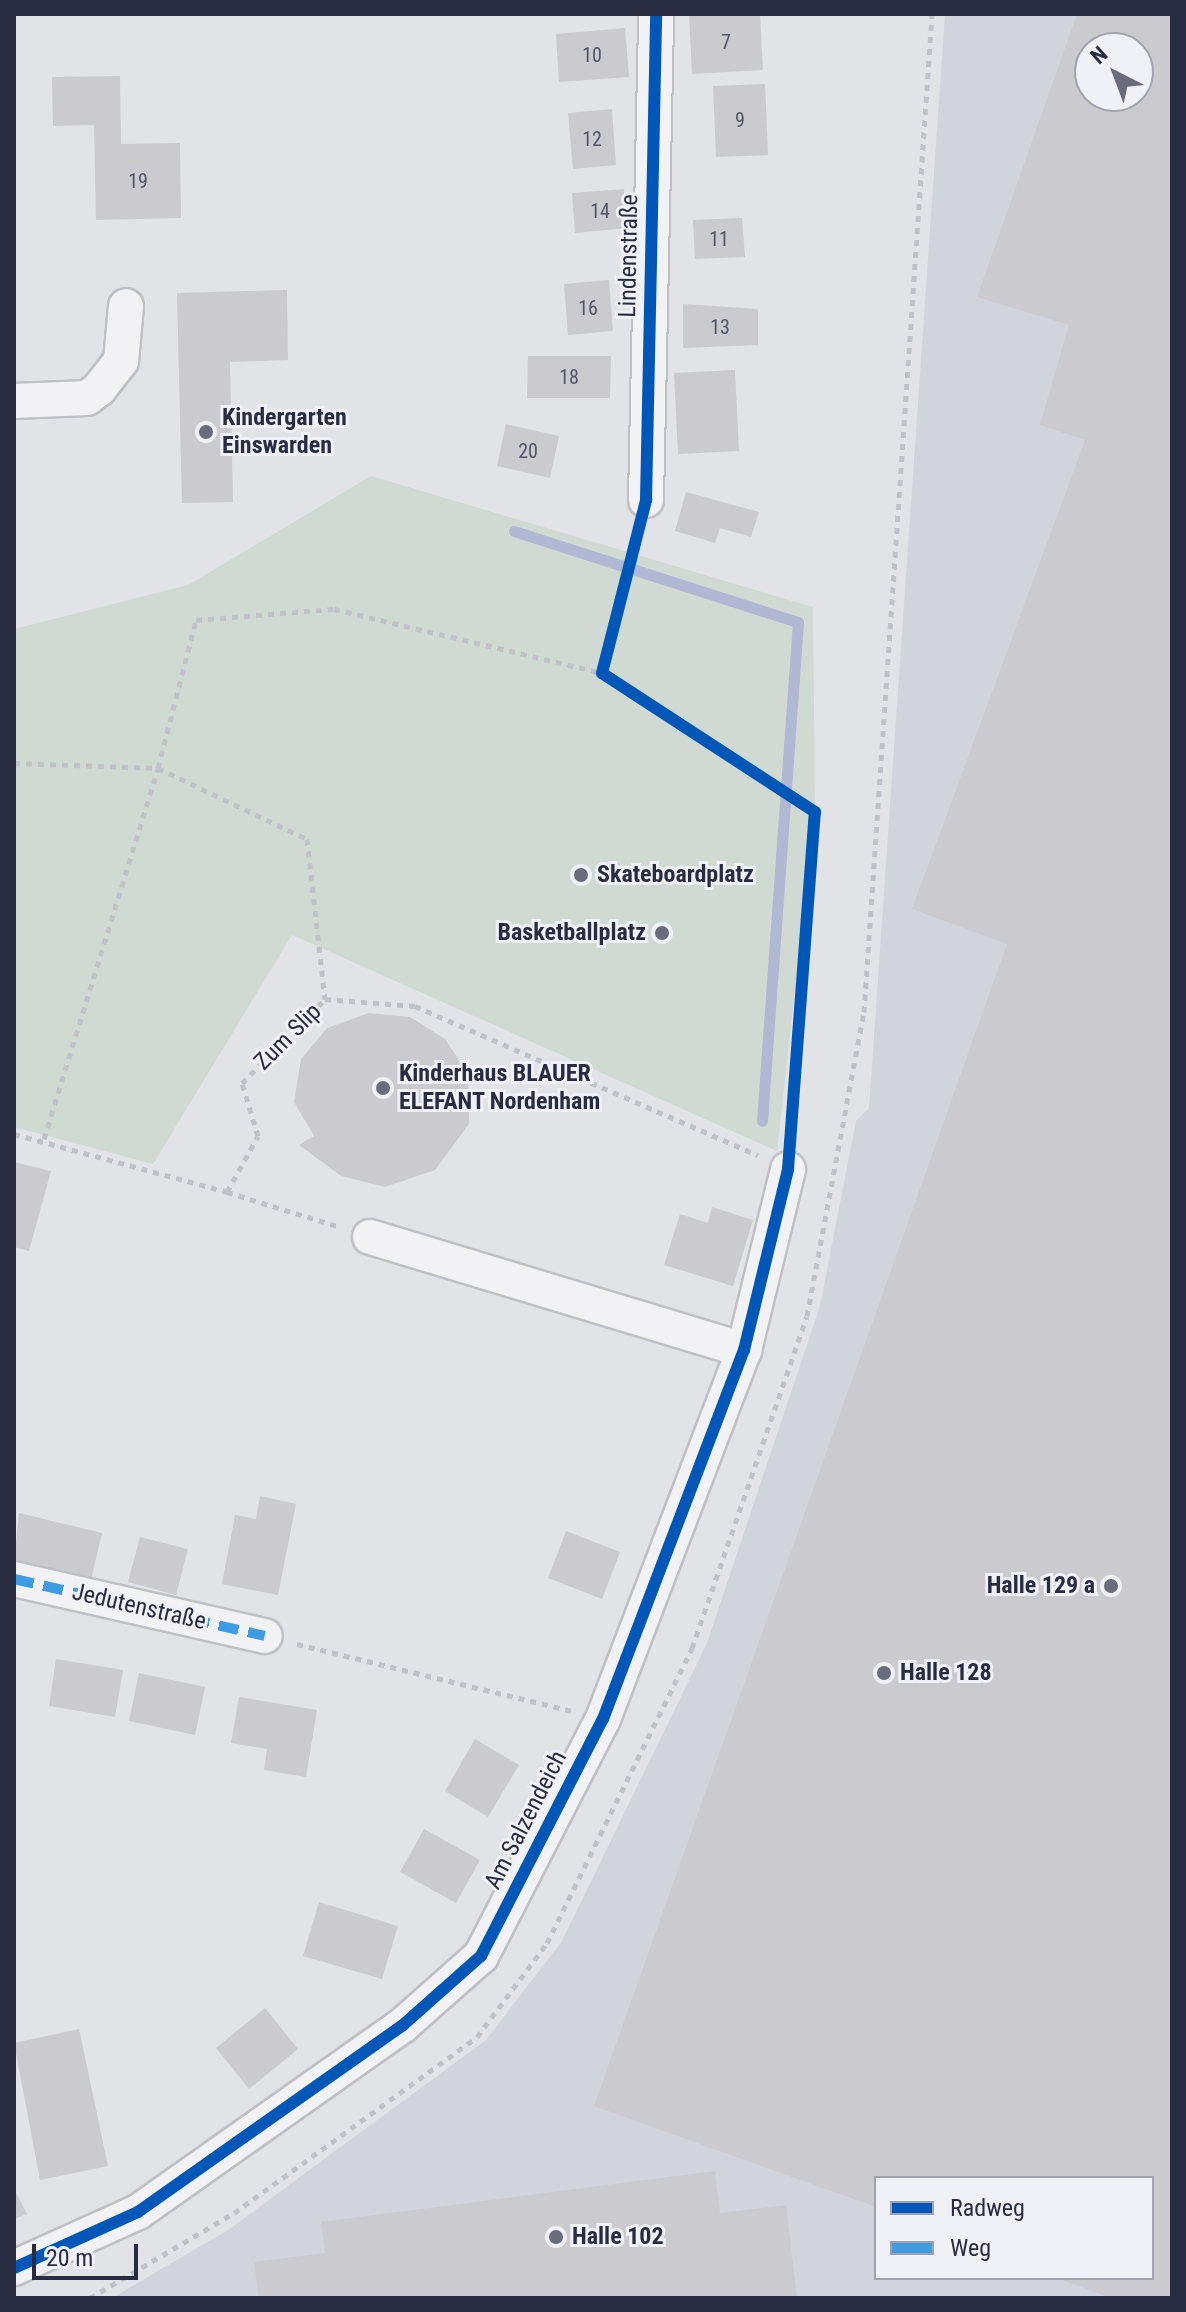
<!DOCTYPE html>
<meta charset="utf-8">
<style>
body{margin:0}
#map{position:relative;width:1186px;height:2312px;overflow:hidden;background:#e2e3e7;font-family:"Roboto Condensed",sans-serif}
div>[style]{position:absolute}
.built>*{inset:0;background:#d2d4dc}
.green>*{inset:0;background:#d0dad2}
.stream>*{height:11px;margin:-5.5px;padding:0 5.5px;transform-origin:5.5px;border-radius:5.5px;background:#b0b8d3}
.building>*{inset:0;background:#cacacf}
.path>*{height:5px;margin-top:-2.5px;transform-origin:0;background:repeating-linear-gradient(90deg,#c1c2c8 0 6px,transparent 0 12px)}
.roads{filter:drop-shadow(2px 0 #bfc0c5) drop-shadow(-2px 0 #bfc0c5) drop-shadow(0 2px #bfc0c5) drop-shadow(0 -2px #bfc0c5)}
.minor>*{height:34px;margin:-17px;padding:0 17px;transform-origin:17px;border-radius:17px;background:#f2f2f4}
.quiet>*{height:10px;margin-top:-5px;transform-origin:0;background:repeating-linear-gradient(90deg,#3d9ce3 0 20px,transparent 0 30px)}
.cycleway>*{height:12px;margin:-6px;padding:0 6px;transform-origin:6px;border-radius:6px;background:#0057b8}
.dots>*{width:22px;height:22px;translate:-50% -50%;box-sizing:border-box;border:4px solid #f0f1f7;border-radius:50%}
span{translate:-50% -50%;white-space:nowrap;text-align:center;line-height:1.15;-webkit-text-stroke:6px #f0f1f7;paint-order:stroke}
.number-label{font-size:20px;color:#535566}
.number-label span{-webkit-text-stroke-width:0}
.street-label{font-size:24px;color:#292c41}
.poi-label{font-size:24px;color:#292c41;font-weight:700}
.left{translate:0 -50%;text-align:left}
.right{translate:-100% -50%;text-align:right}
.frame{position:absolute;inset:0;border:16px solid #292c41;pointer-events:none}
.legend{position:absolute;left:874px;top:2176px;width:280px;height:104px;box-sizing:border-box;background:#f0f1f7;border:2px solid #a0a2ae;margin:0;padding:10px 14px;list-style:none;font-size:24px;color:#292c41}
.legend li{display:flex;align-items:center;gap:16px;height:40px}
.legend b{width:40px;border:2px solid #a0a2ae}
.north{position:absolute;left:1074px;top:32px;width:80px;height:80px;box-sizing:border-box;background:#f0f1f7;border:2px solid #a0a2ae;border-radius:50%;rotate:318deg;font-size:22px;font-weight:700;line-height:32px;text-align:center;color:#292c41}
.north::after{content:'';display:block;margin:auto;width:28px;height:36px;background:#6a6c7b;clip-path:polygon(50% 0,100% 100%,50% 72%,0 100%)}
.scale{position:absolute;left:32px;top:2244px;width:106px;height:36px;box-sizing:border-box;border:4px solid #292c41;border-top:0;padding-left:10px;font-size:24px;line-height:28px;white-space:nowrap;color:#292c41;-webkit-text-stroke:6px #f0f1f7;paint-order:stroke}
</style>
<div id="map">
<div class="built">
<div style="clip-path:polygon(evenodd,945px 14px,1172px 14px,1172px 2298px,112px 2298px,228px 2230px,486px 2040px,562px 1941px,707px 1643px,820px 1306px,856px 1121px,869px 1108px,945px 14px,1090px 48px,1138px 48px,1138px 96px,1090px 96px,1090px 48px,945px 14px,876px 2178px,1152px 2178px,1152px 2278px,876px 2278px,876px 2178px)"></div>
</div>
<div class="green">
<div style="clip-path:polygon(371px 476px,813px 607px,815px 812px,777px 1151px,292px 935px,153px 1164px,14px 1127px,14px 629px,188px 585px)"></div>
</div>
<div class="stream">
<div style="left:514px;top:531px;width:298px;rotate:17.8deg"></div>
<div style="left:798px;top:622px;width:500px;rotate:94.13deg"></div>
</div>
<div class="building">
<div style="clip-path:polygon(689px 14px,760px 14px,763px 70px,692px 74px)"></div>
<div style="clip-path:polygon(evenodd,1077px 14px,1172px 14px,1172px 2298px,1112px 2298px,1056px 2278px,1152px 2278px,1152px 2178px,876px 2178px,876px 2207px,594px 2106px,1007px 944px,912px 909px,1085px 440px,1040px 425px,1069px 325px,977px 297px,1077px 14px,1090px 48px,1138px 48px,1138px 96px,1090px 96px,1090px 48px)"></div>
<div style="clip-path:polygon(625px 28px,629px 77px,559px 82px,556px 34px)"></div>
<div style="clip-path:polygon(120px 76px,121px 144px,180px 143px,181px 218px,96px 220px,94px 125px,53px 126px,52px 77px)"></div>
<div style="clip-path:polygon(765px 84px,768px 155px,716px 157px,713px 86px)"></div>
<div style="clip-path:polygon(612px 109px,616px 165px,573px 169px,568px 113px)"></div>
<div style="clip-path:polygon(624px 189px,627px 228px,575px 233px,572px 193px)"></div>
<div style="clip-path:polygon(742px 218px,745px 257px,695px 259px,693px 220px)"></div>
<div style="clip-path:polygon(609px 280px,613px 331px,568px 335px,564px 284px)"></div>
<div style="clip-path:polygon(287px 290px,288px 360px,230px 362px,233px 502px,182px 503px,177px 293px)"></div>
<div style="clip-path:polygon(683px 304px,758px 309px,758px 345px,683px 348px)"></div>
<div style="clip-path:polygon(528px 356px,611px 356px,610px 398px,527px 398px)"></div>
<div style="clip-path:polygon(735px 370px,739px 451px,678px 454px,674px 373px)"></div>
<div style="clip-path:polygon(506px 424px,559px 436px,550px 478px,497px 466px)"></div>
<div style="clip-path:polygon(686px 492px,759px 512px,751px 537px,720px 528px,715px 543px,675px 531px)"></div>
<div style="clip-path:polygon(369px 1013px,410px 1017px,445px 1039px,468px 1074px,469px 1124px,435px 1170px,385px 1187px,341px 1176px,299px 1145px,314px 1136px,294px 1102px,301px 1059px,327px 1028px)"></div>
<div style="clip-path:polygon(14px 1162px,51px 1171px,29px 1251px,14px 1247px)"></div>
<div style="clip-path:polygon(712px 1207px,753px 1220px,733px 1286px,664px 1265px,680px 1214px,708px 1223px)"></div>
<div style="clip-path:polygon(260px 1496px,296px 1504px,278px 1595px,222px 1584px,235px 1515px,256px 1519px)"></div>
<div style="clip-path:polygon(19px 1513px,102px 1533px,91px 1580px,14px 1562px)"></div>
<div style="clip-path:polygon(566px 1531px,620px 1552px,602px 1599px,548px 1578px)"></div>
<div style="clip-path:polygon(140px 1537px,188px 1549px,176px 1595px,128px 1582px)"></div>
<div style="clip-path:polygon(56px 1659px,123px 1670px,115px 1717px,49px 1706px)"></div>
<div style="clip-path:polygon(139px 1673px,205px 1687px,195px 1735px,129px 1721px)"></div>
<div style="clip-path:polygon(239px 1697px,317px 1710px,306px 1777px,264px 1770px,267px 1749px,231px 1743px)"></div>
<div style="clip-path:polygon(475px 1739px,519px 1765px,488px 1817px,445px 1791px)"></div>
<div style="clip-path:polygon(424px 1829px,480px 1860px,456px 1903px,400px 1872px)"></div>
<div style="clip-path:polygon(319px 1902px,398px 1926px,382px 1979px,303px 1956px)"></div>
<div style="clip-path:polygon(265px 2008px,298px 2049px,249px 2089px,216px 2048px)"></div>
<div style="clip-path:polygon(79px 2029px,108px 2166px,40px 2180px,14px 2043px)"></div>
<div style="clip-path:polygon(715px 2171px,720px 2213px,786px 2205px,797px 2298px,259px 2298px,254px 2262px,325px 2253px,321px 2222px)"></div>
<div style="clip-path:polygon(14px 2189px,27px 2214px,14px 2219px)"></div>
</div>
<div class="path">
<div style="left:602px;top:673px;width:146px;rotate:-75.8deg"></div>
<div style="left:14px;top:763px;width:144px;rotate:2deg"></div>
<div style="left:158px;top:768px;width:165px;rotate:25.5deg"></div>
<div style="left:307px;top:839px;width:161px;rotate:83.6deg"></div>
<div style="left:14px;top:1134px;width:221px;rotate:15.2deg"></div>
<div style="left:227px;top:1192px;width:64px;rotate:-61deg"></div>
<div style="left:258px;top:1136px;width:55px;rotate:-106.8deg"></div>
<div style="left:242px;top:1083px;width:118px;rotate:-45.3deg"></div>
<div style="left:325px;top:999px;width:90px;rotate:4.4deg"></div>
<div style="left:415px;top:1006px;width:374px;rotate:23.5deg"></div>
<div style="left:44px;top:1139px;width:388px;rotate:-72.9deg"></div>
<div style="left:158px;top:768px;width:153px;rotate:-75.6deg"></div>
<div style="left:196px;top:620px;width:138px;rotate:-4.6deg"></div>
<div style="left:334px;top:609px;width:276px;rotate:13.4deg"></div>
<div style="left:602px;top:673px;width:254px;rotate:33.1deg"></div>
<div style="left:815px;top:812px;width:324px;rotate:94.6deg"></div>
<div style="left:227px;top:1192px;width:118px;rotate:17.2deg"></div>
<div style="left:297px;top:1644px;width:282px;rotate:13.7deg"></div>
<div style="left:90px;top:2298px;width:167px;rotate:-30.6deg"></div>
<div style="left:234px;top:2213px;width:300px;rotate:-35.9deg"></div>
<div style="left:477px;top:2037px;width:117px;rotate:-53.3deg"></div>
<div style="left:547px;top:1943px;width:329px;rotate:-63.8deg"></div>
<div style="left:692px;top:1648px;width:351px;rotate:-70.9deg"></div>
<div style="left:807px;top:1316px;width:309px;rotate:-79.4deg"></div>
<div style="left:864px;top:1012px;width:1000px;rotate:-86.1deg"></div>
</div>
<div class="roads">
<div class="minor">
<div style="left:14px;top:401px;width:73px;rotate:-2.4deg"></div>
<div style="left:87px;top:398px;width:15px;rotate:-37deg"></div>
<div style="left:99px;top:389px;width:36px;rotate:-52deg"></div>
<div style="left:121px;top:361px;width:55px;rotate:-84.8deg"></div>
<div style="left:646px;top:500px;width:486px;rotate:-88.8deg"></div>
<div style="left:370px;top:1237px;width:391px;rotate:16.8deg"></div>
<div style="left:14px;top:1579px;width:257px;rotate:12.8deg"></div>
<div style="left:14px;top:2268px;width:136px;rotate:-24.3deg"></div>
<div style="left:138px;top:2212px;width:324px;rotate:-35.2deg"></div>
<div style="left:403px;top:2025px;width:104px;rotate:-41.5deg"></div>
<div style="left:481px;top:1956px;width:267px;rotate:-62.8deg"></div>
<div style="left:603px;top:1719px;width:395px;rotate:-69.1deg"></div>
<div style="left:744px;top:1350px;width:186px;rotate:-76.3deg"></div>
</div>
</div>
<div class="quiet">
<div style="left:14px;top:1579px;width:257px;rotate:12.8deg"></div>
</div>
<div class="cycleway">
<div style="left:14px;top:2268px;width:136px;rotate:-24.3deg"></div>
<div style="left:138px;top:2212px;width:324px;rotate:-35.2deg"></div>
<div style="left:403px;top:2025px;width:104px;rotate:-41.5deg"></div>
<div style="left:481px;top:1956px;width:267px;rotate:-62.8deg"></div>
<div style="left:603px;top:1719px;width:395px;rotate:-69.1deg"></div>
<div style="left:744px;top:1350px;width:186px;rotate:-76.3deg"></div>
<div style="left:788px;top:1169px;width:358px;rotate:-85.7deg"></div>
<div style="left:815px;top:812px;width:254px;rotate:-146.9deg"></div>
<div style="left:602px;top:673px;width:179px;rotate:-75.7deg"></div>
<div style="left:646px;top:500px;width:486px;rotate:-88.8deg"></div>
</div>
<div class="dots">
<div style="left:206px;top:432px;background:#6a6c7b"></div>
<div style="left:581px;top:875px;background:#6a6c7b"></div>
<div style="left:662px;top:933px;background:#6a6c7b"></div>
<div style="left:383px;top:1088px;background:#6a6c7b"></div>
<div style="left:1111px;top:1586px;background:#6a6c7b"></div>
<div style="left:884px;top:1673px;background:#6a6c7b"></div>
<div style="left:556px;top:2237px;background:#6a6c7b"></div>
</div>
<div class="number-label">
<span style="left:726px;top:42px">7</span>
<span style="left:592px;top:55px">10</span>
<span style="left:740px;top:120px">9</span>
<span style="left:592px;top:139px">12</span>
<span style="left:138px;top:181px">19</span>
<span style="left:600px;top:211px">14</span>
<span style="left:719px;top:239px">11</span>
<span style="left:588px;top:308px">16</span>
<span style="left:720px;top:327px">13</span>
<span style="left:569px;top:377px">18</span>
<span style="left:528px;top:451px">20</span>
</div>
<div class="street-label">
<span style="left:629px;top:256px;rotate:-89deg">Lindenstraße</span>
<span style="left:288px;top:1037px;rotate:-45deg">Zum Slip</span>
<span style="left:139px;top:1607px;rotate:13deg">Jedutenstraße</span>
<span style="left:526px;top:1820px;rotate:-63deg">Am Salzendeich</span>
</div>
<div class="poi-label">
<span class="left" style="left:222px;top:432px">Kindergarten<br>Einswarden</span>
<span class="left" style="left:597px;top:875px">Skateboardplatz</span>
<span class="right" style="left:646px;top:933px">Basketballplatz</span>
<span class="left" style="left:399px;top:1088px">Kinderhaus BLAUER<br>ELEFANT Nordenham</span>
<span class="right" style="left:1095px;top:1586px">Halle 129 a</span>
<span class="left" style="left:900px;top:1673px">Halle 128</span>
<span class="left" style="left:572px;top:2237px">Halle 102</span>
</div>
<div class="frame"></div>
<ul class="legend">
<li><b style="height:10px;background:#0057b8"></b>Radweg</li>
<li><b style="height:10px;background:#3d9ce3"></b>Weg</li>
</ul>
<div class="north">N</div>
<div class="scale">20 m</div>
</div>
